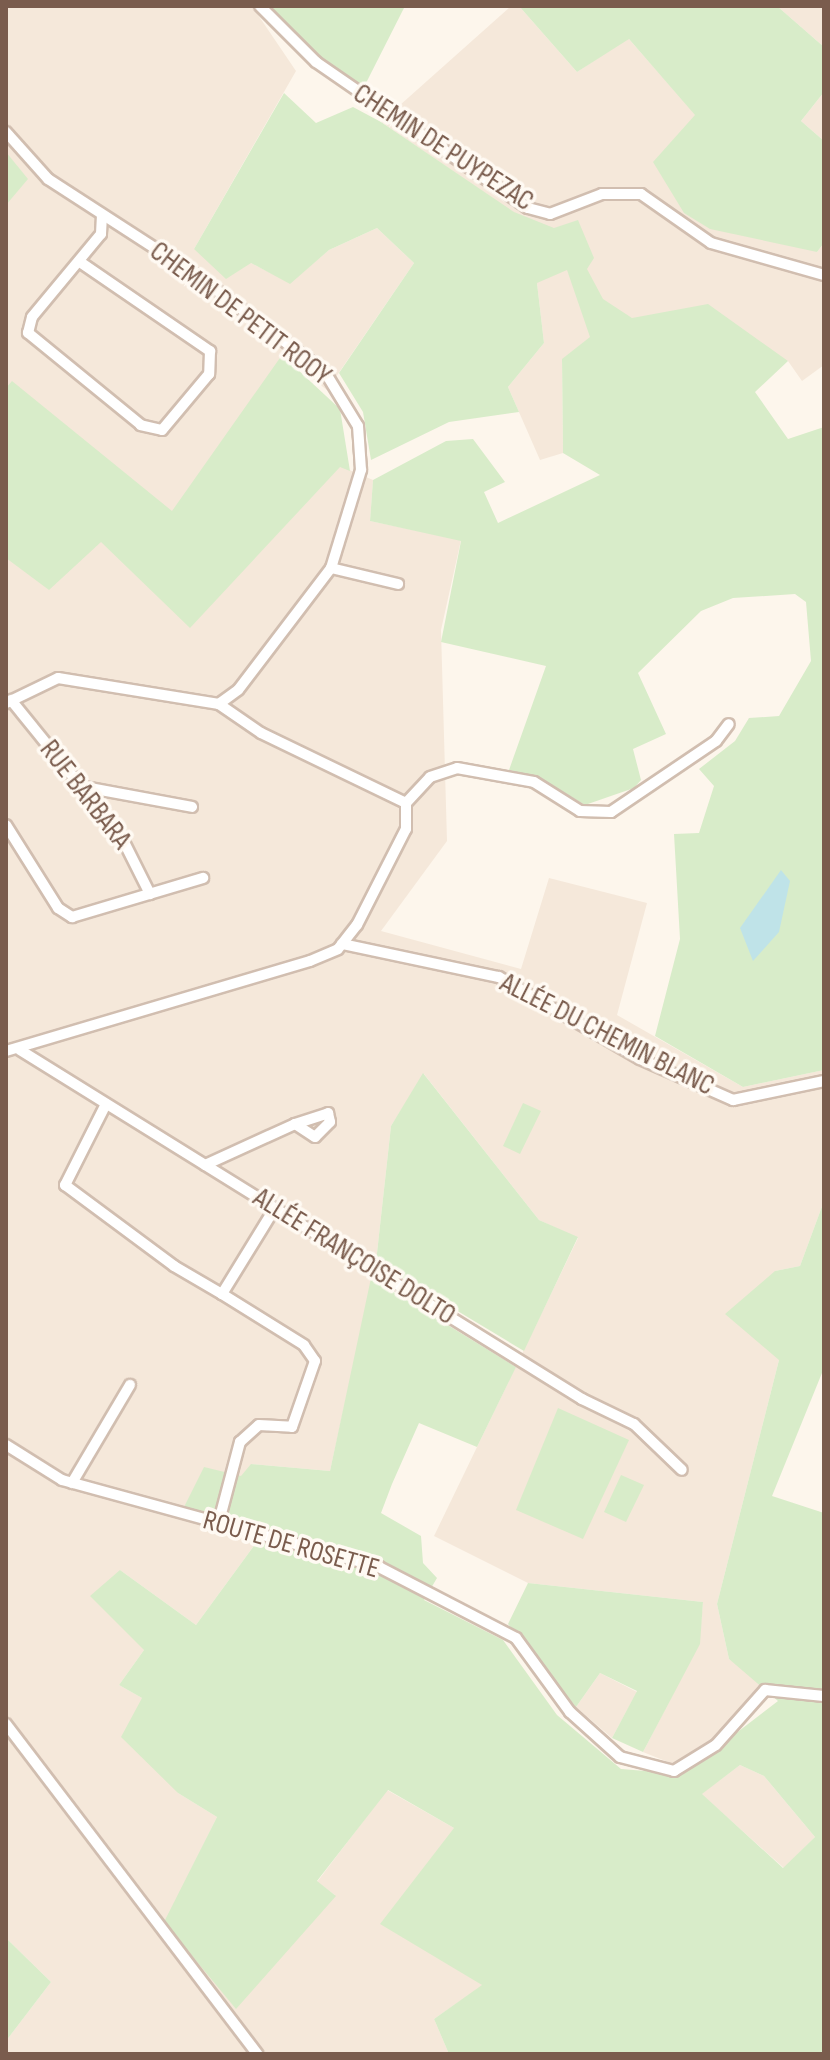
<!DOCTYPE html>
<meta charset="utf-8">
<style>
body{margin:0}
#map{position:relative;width:830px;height:2060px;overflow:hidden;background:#fdf6ec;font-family:"Sofia Sans Condensed",sans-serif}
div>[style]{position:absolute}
.residential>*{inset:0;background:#f5e8da}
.green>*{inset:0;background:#d8ecc9}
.water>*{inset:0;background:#bfe3e8}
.roads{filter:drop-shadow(2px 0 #d1beb0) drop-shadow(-2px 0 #d1beb0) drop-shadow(0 2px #d1beb0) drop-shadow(0 -2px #d1beb0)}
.street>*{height:10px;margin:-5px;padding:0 5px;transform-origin:5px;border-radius:5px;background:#fff}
span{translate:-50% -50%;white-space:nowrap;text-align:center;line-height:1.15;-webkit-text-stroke:7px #fffaf3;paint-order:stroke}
.street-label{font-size:28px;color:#7a5c4d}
.frame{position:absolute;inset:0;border:8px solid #7a5c4d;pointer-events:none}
</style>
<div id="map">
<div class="residential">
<div style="clip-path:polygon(6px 6px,252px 6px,296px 71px,194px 249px,251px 263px,290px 283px,329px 250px,377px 228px,414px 263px,327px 390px,282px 355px,190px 627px,340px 466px,373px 480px,370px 521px,461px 540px,441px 630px,447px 841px,381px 931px,521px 969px,549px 878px,647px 903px,617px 1015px,743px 1087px,824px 1070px,824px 1201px,800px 1266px,775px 1271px,779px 1360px,717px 1604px,729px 1659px,765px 1684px,714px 1738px,673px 1764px,643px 1752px,699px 1644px,703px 1602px,528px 1583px,434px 1536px,578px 1238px,539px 1220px,424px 1074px,391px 1126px,376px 1262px,330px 1471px,251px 1464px,264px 1532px,196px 1625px,120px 1570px,144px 1650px,119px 1685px,142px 1698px,178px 1793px,217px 1817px,165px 1922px,335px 1895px,317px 1882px,387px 1790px,454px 1828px,482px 1986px,434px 2019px,449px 2054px,6px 2054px,6px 2041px,51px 1982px,6px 1938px)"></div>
<div style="clip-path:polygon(511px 6px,519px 6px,577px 72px,628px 38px,817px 252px,824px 243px,824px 365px,802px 381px,788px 361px,562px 359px,563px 453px,540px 460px,508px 387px,544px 343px,537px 283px,554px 229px,513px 212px,381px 122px)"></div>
<div style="clip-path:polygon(777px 6px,824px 6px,824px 47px)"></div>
<div style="clip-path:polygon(824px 92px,824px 141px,801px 121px)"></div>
<div style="clip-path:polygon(600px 1673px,637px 1692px,612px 1738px,576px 1707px)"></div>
<div style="clip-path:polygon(740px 1765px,764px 1776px,815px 1837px,784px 1868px,701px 1794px)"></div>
</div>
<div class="green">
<div style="clip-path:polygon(266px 6px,405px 6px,365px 85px,358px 85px,298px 42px)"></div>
<div style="clip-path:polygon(519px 6px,777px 6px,824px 47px,824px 92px,801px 121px,824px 141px,824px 243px,817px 252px,710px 229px,684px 213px,653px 162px,695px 115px,629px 39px,577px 72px)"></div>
<div style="clip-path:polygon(284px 93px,316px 123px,353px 107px,381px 122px,514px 212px,554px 228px,578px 220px,594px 258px,587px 269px,603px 299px,632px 318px,708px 304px,788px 361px,755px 392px,788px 439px,824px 427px,824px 1070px,743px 1087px,655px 1036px,680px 939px,674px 834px,699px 833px,714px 786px,699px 769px,735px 741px,749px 718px,779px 716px,811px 661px,806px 602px,795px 594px,733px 598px,701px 611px,638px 673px,666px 734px,633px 749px,641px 780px,634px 788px,585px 805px,538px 777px,509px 770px,546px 666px,441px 642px,461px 541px,370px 521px,373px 480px,446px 441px,473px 439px,505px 482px,484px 492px,498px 523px,600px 475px,563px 453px,562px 359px,590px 337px,567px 270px,537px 283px,544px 343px,508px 387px,519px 412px,449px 422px,371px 460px,363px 412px,339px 373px,414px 263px,377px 228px,329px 250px,290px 284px,251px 263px,226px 279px,194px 249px)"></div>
<div style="clip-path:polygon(6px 152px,28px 179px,6px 205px)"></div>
<div style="clip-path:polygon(282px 355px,340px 409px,350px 471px,340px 467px,190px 628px,101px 542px,49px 590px,6px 558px,6px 388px,12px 381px,172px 511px)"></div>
<div style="clip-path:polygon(423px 1073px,539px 1220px,578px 1237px,524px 1351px,376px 1262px,391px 1126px)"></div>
<div style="clip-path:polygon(523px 1103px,541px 1111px,520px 1154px,503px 1146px)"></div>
<div style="clip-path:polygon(evenodd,824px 1201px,824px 1368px,772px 1496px,824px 1513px,824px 2054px,449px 2054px,434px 2019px,482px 1985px,380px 1924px,454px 1828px,388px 1790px,317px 1881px,336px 1896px,236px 2009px,164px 1922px,217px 1817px,178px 1793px,121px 1737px,142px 1698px,119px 1685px,144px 1650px,90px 1596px,120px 1570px,196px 1625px,264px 1532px,184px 1507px,204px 1467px,241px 1476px,251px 1464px,330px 1471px,371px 1278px,516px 1367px,477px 1447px,419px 1423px,392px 1484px,381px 1513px,421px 1536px,423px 1563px,437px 1578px,424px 1600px,503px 1640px,557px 1715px,621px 1769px,683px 1774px,778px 1701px,729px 1659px,717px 1604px,779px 1360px,725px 1314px,775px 1271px,800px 1266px,824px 1201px,740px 1765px,764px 1776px,815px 1837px,783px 1868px,702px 1794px,740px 1765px)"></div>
<div style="clip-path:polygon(558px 1408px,629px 1440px,583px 1539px,516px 1510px)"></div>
<div style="clip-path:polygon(621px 1475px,644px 1485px,626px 1522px,604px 1512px)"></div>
<div style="clip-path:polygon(528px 1583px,703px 1602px,700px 1644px,643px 1752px,612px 1738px,637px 1691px,600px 1673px,576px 1707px,508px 1624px)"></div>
<div style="clip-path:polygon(6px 1938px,51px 1982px,6px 2041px)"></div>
</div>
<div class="water">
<div style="clip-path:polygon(781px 870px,790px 881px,779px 932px,753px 961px,740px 928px)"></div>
</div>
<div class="roads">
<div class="street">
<div style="left:260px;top:6px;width:79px;rotate:45deg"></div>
<div style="left:316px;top:62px;width:257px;rotate:34.6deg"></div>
<div style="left:528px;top:208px;width:23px;rotate:15deg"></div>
<div style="left:550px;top:214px;width:56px;rotate:-21deg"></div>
<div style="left:602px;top:194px;width:39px"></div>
<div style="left:641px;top:194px;width:85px;rotate:35deg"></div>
<div style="left:711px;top:243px;width:117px;rotate:15.8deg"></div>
<div style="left:6px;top:132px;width:63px;rotate:48.2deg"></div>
<div style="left:48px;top:179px;width:179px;rotate:32.9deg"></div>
<div style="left:198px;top:276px;width:159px;rotate:37.1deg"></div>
<div style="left:325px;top:372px;width:63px;rotate:58.6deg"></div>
<div style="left:358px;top:426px;width:44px;rotate:86.1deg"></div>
<div style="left:361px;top:470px;width:102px;rotate:107deg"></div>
<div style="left:331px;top:568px;width:153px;rotate:127.3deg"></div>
<div style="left:238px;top:690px;width:24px;rotate:144deg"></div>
<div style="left:219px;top:704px;width:163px;rotate:-170.8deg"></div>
<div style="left:58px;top:678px;width:58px;rotate:154.3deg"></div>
<div style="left:80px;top:262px;width:158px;rotate:34.4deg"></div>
<div style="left:210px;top:351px;width:23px;rotate:92deg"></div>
<div style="left:209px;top:374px;width:73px;rotate:130deg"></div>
<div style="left:162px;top:430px;width:22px;rotate:-167deg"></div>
<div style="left:141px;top:425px;width:146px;rotate:-140.8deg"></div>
<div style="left:28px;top:333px;width:16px;rotate:-76deg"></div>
<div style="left:32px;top:317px;width:108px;rotate:-50.3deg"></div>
<div style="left:101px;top:234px;width:18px;rotate:-87deg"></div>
<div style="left:331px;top:568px;width:69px;rotate:13.4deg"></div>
<div style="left:11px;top:700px;width:175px;rotate:51deg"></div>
<div style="left:121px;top:836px;width:65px;rotate:63.4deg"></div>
<div style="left:79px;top:786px;width:115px;rotate:10.5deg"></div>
<div style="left:406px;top:803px;width:35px;rotate:-47deg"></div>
<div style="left:430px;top:777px;width:28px;rotate:-18deg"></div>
<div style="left:457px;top:768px;width:78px;rotate:10.3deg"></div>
<div style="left:534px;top:782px;width:54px;rotate:32.2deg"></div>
<div style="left:580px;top:811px;width:31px;rotate:2deg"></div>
<div style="left:611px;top:812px;width:127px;rotate:-34.1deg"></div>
<div style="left:716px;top:741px;width:21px;rotate:-53deg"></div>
<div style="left:6px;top:825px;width:98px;rotate:57.9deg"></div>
<div style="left:58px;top:908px;width:17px;rotate:33deg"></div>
<div style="left:72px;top:917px;width:137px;rotate:-16.6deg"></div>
<div style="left:342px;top:944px;width:160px;rotate:11.9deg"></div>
<div style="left:499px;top:977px;width:163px;rotate:30.2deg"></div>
<div style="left:640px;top:1059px;width:102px;rotate:23.8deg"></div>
<div style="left:733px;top:1100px;width:93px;rotate:-11.8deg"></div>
<div style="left:20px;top:1050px;width:662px;rotate:31.84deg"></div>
<div style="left:582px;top:1399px;width:58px;rotate:25.7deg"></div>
<div style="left:634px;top:1424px;width:66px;rotate:43.8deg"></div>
<div style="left:6px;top:1051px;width:317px;rotate:-16.5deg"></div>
<div style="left:310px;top:961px;width:30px;rotate:-23deg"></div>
<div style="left:338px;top:949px;width:31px;rotate:-52deg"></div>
<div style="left:357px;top:925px;width:108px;rotate:-63deg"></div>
<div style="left:406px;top:829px;width:26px;rotate:-90deg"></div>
<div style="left:406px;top:803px;width:161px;rotate:-154.2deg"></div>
<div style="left:261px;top:733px;width:51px;rotate:-145.4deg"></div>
<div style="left:106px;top:1104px;width:91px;rotate:116.8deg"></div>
<div style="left:65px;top:1185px;width:136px;rotate:36.6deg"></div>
<div style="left:174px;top:1266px;width:56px;rotate:30.3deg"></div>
<div style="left:222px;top:1294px;width:101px;rotate:-58.4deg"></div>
<div style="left:205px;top:1165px;width:99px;rotate:-24.5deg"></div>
<div style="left:295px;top:1124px;width:35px;rotate:-18deg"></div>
<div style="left:328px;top:1113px;width:9px;rotate:77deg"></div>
<div style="left:330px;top:1122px;width:21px;rotate:135deg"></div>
<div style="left:315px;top:1137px;width:24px;rotate:-147deg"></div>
<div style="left:6px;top:1445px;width:66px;rotate:32deg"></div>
<div style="left:62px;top:1480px;width:329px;rotate:15.3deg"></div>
<div style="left:379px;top:1567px;width:154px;rotate:27.4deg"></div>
<div style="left:516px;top:1638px;width:92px;rotate:53.9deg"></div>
<div style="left:570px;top:1712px;width:67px;rotate:42deg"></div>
<div style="left:620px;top:1757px;width:56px;rotate:14.5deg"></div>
<div style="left:674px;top:1771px;width:49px;rotate:-31.8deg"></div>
<div style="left:716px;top:1745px;width:74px;rotate:-48.3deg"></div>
<div style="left:765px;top:1690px;width:59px;rotate:5.8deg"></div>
<div style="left:72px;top:1483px;width:114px;rotate:-59.4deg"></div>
<div style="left:218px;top:1525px;width:86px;rotate:-75.2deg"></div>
<div style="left:240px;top:1442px;width:25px;rotate:-42deg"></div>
<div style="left:259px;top:1425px;width:33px;rotate:3deg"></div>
<div style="left:292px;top:1427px;width:70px;rotate:-70.8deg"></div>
<div style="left:315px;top:1361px;width:19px;rotate:-125deg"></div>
<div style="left:304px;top:1345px;width:97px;rotate:-148.1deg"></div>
<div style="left:6px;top:1724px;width:415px;rotate:52.7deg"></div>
</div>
</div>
<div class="street-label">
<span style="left:443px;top:148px;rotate:33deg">CHEMIN DE PUYPEZAC</span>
<span style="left:240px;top:314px;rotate:37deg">CHEMIN DE PETIT ROOY</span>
<span style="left:85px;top:795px;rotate:52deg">RUE BARBARA</span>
<span style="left:607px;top:1035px;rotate:27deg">ALLÉE DU CHEMIN BLANC</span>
<span style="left:354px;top:1257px;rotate:32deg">ALLÉE FRANÇOISE DOLTO</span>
<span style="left:291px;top:1545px;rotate:16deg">ROUTE DE ROSETTE</span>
</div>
<div class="frame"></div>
</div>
